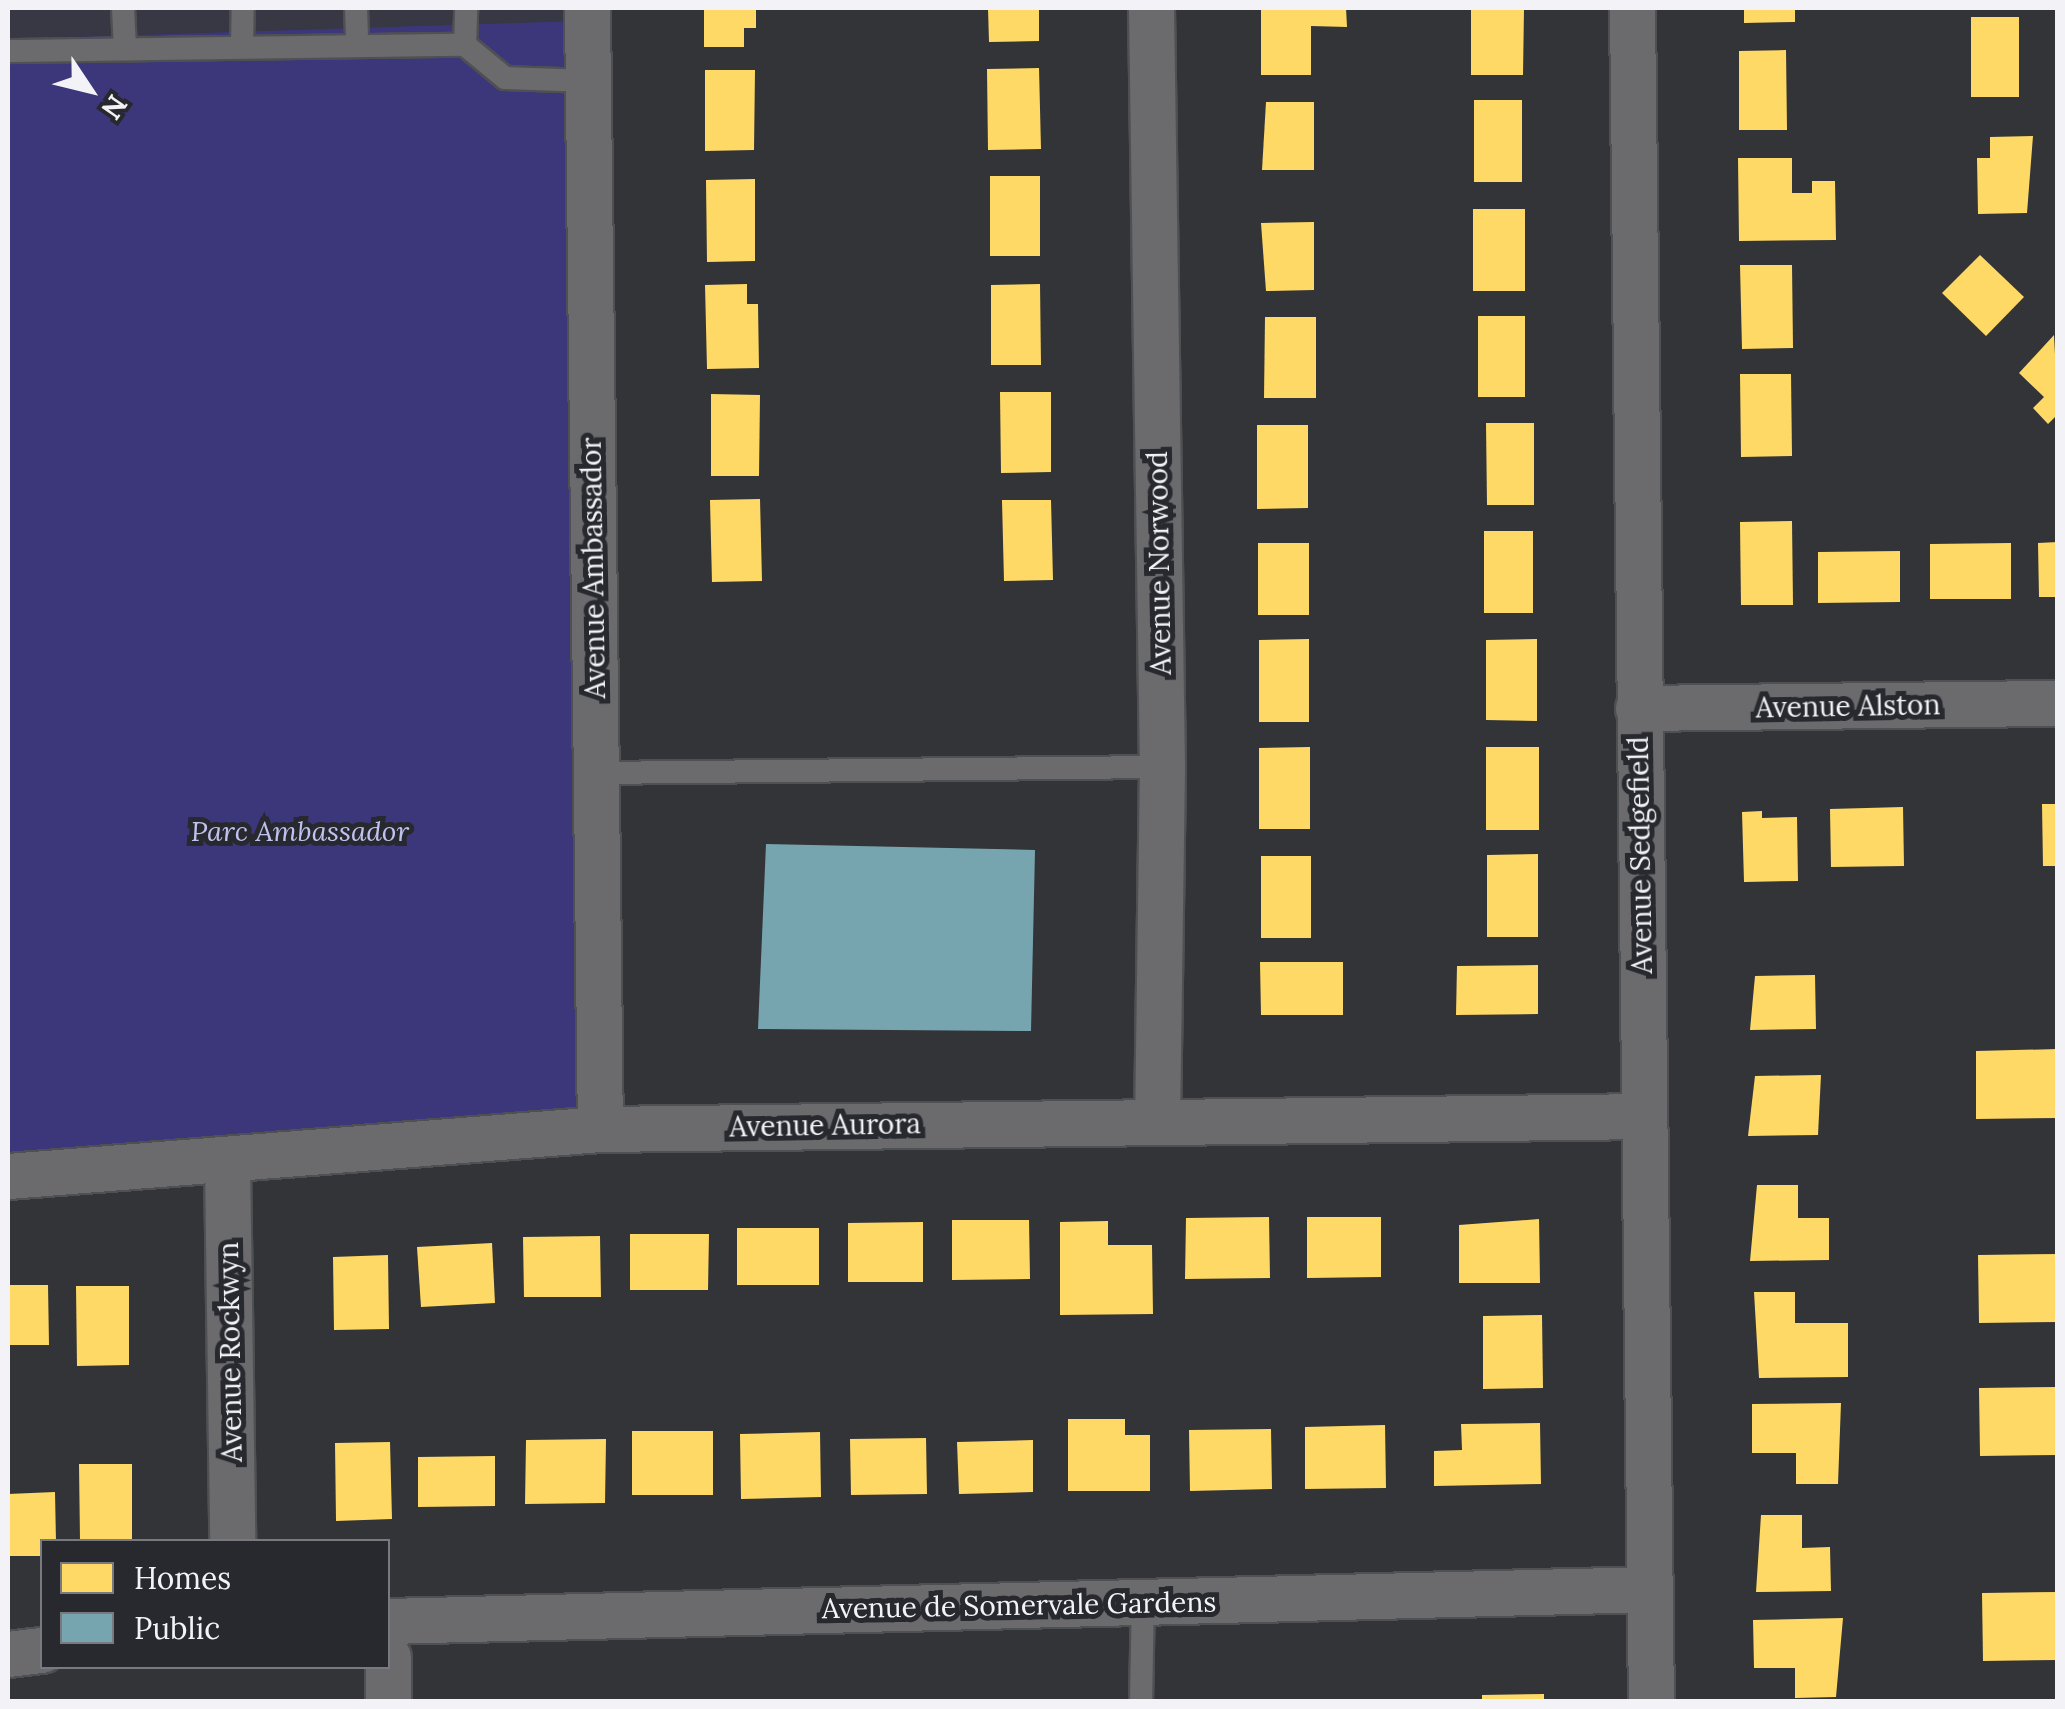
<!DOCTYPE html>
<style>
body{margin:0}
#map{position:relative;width:2065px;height:1709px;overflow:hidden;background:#333438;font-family:Lora,serif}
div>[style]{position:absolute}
.built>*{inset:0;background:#373843}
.green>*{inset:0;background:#3c377b}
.homes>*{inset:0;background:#ffd966}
.public>*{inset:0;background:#76a5af}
.roads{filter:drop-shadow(2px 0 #4f5053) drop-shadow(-2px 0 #4f5053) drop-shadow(0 2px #4f5053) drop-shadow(0 -2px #4f5053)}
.lane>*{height:22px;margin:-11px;padding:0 11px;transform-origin:11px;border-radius:11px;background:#6b6b6e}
.street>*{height:45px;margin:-22.5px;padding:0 22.5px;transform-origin:22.5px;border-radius:22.5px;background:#6b6b6e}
span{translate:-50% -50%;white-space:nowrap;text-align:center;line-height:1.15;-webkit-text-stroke:10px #28292f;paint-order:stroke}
.street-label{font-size:28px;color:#f3f3f7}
.park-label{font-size:28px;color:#c0c2ef;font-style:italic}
.frame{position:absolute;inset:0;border:10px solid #f3f3f7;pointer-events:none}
.legend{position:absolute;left:40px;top:1539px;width:350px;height:130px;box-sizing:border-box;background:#28292f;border:2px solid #797a7f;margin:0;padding:12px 18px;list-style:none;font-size:30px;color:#f3f3f7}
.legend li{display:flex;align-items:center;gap:20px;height:50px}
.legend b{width:50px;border:2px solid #797a7f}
.north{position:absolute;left:40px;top:40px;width:100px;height:100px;-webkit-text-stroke:8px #28292f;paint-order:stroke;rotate:125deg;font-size:28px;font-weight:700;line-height:40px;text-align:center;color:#f3f3f7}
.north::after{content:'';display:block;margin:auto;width:35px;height:45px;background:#f3f3f7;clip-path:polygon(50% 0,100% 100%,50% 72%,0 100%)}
</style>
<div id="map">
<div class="built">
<div style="clip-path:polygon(8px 8px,576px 8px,576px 21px,8px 39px)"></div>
</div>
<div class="green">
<div style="clip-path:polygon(576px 21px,600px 1129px,8px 1174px,8px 39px)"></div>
</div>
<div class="homes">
<div style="clip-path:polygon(704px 8px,756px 8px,756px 28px,744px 28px,744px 47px,704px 47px)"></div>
<div style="clip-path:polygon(988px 8px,1039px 8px,1039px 41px,989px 42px)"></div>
<div style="clip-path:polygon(1261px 8px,1346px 8px,1347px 27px,1311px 26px,1311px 75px,1261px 75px)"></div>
<div style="clip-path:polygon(1471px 8px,1524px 8px,1523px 75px,1471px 75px)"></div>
<div style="clip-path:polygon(1744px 8px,1795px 8px,1795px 22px,1744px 23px)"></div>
<div style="clip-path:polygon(1971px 17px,2019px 17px,2019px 97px,1971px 97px)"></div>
<div style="clip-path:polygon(1786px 50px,1787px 130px,1739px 130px,1739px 51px)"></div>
<div style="clip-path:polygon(1039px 68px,1041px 149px,988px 150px,987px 69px)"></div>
<div style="clip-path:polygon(705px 70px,755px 70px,754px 150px,705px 151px)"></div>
<div style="clip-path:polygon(1474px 100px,1522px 100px,1522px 182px,1474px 182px)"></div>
<div style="clip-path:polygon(1266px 102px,1314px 102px,1314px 170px,1262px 170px)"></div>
<div style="clip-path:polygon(2033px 136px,2027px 213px,1978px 214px,1977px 158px,1990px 158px,1990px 137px)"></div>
<div style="clip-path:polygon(1738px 158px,1792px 158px,1792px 193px,1812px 193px,1812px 181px,1835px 181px,1836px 240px,1739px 241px)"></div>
<div style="clip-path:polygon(990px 176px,1040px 176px,1040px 256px,990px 256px)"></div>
<div style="clip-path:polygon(755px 179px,755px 261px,707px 262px,706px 180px)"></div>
<div style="clip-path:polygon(1473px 209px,1525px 209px,1525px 291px,1473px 291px)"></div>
<div style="clip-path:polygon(1314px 222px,1314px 290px,1266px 291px,1261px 223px)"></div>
<div style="clip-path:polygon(1980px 255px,2024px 297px,1986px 336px,1942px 293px)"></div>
<div style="clip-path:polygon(1740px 265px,1792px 265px,1793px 348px,1742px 349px)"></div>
<div style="clip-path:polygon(747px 284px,747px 304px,758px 304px,759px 368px,707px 369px,705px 285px)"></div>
<div style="clip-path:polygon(1040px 284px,1041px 365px,991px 365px,991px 285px)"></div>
<div style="clip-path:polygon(1478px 316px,1525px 316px,1525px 397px,1478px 397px)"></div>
<div style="clip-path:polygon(1265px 317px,1316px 317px,1316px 398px,1264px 398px)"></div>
<div style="clip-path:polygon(2054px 335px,2058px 414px,2048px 424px,2033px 408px,2044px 397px,2019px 373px)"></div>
<div style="clip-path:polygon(1740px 374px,1791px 374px,1792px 456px,1741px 457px)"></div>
<div style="clip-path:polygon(1000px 392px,1051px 392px,1051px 472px,1001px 473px)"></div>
<div style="clip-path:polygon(711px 394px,760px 395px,759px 476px,711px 476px)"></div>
<div style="clip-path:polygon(1486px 423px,1534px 423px,1534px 505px,1487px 505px)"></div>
<div style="clip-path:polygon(1257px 425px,1308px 425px,1308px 508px,1257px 509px)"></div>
<div style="clip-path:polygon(760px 499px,762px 581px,712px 582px,710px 500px)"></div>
<div style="clip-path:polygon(1002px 500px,1051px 500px,1053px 580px,1004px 581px)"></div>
<div style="clip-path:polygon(1792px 521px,1793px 605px,1741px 605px,1740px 522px)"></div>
<div style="clip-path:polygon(1484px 531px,1533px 531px,1533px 613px,1484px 613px)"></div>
<div style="clip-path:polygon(2058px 542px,2058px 597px,2039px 597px,2038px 543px)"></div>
<div style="clip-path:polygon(1258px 543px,1309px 543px,1309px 615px,1258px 615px)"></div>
<div style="clip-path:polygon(2011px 543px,2011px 599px,1930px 599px,1930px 544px)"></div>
<div style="clip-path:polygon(1900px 551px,1900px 602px,1818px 603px,1818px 552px)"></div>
<div style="clip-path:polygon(1309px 639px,1309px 722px,1259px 722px,1259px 640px)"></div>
<div style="clip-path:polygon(1537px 639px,1537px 721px,1486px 720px,1486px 640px)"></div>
<div style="clip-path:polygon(1310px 747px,1310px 829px,1259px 829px,1259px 748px)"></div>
<div style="clip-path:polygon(1486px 747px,1539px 747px,1539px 830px,1486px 830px)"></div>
<div style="clip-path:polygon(2042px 804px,2058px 804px,2058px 866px,2043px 866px)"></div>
<div style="clip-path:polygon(1903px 807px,1904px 866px,1831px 867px,1830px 809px)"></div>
<div style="clip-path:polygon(1762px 811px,1762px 818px,1797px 817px,1798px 881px,1744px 882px,1742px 812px)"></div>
<div style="clip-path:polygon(1538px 854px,1538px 937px,1487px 937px,1487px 855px)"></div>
<div style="clip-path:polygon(1261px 856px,1311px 856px,1311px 938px,1261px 938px)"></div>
<div style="clip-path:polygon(1260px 962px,1343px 962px,1343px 1015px,1261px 1015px)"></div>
<div style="clip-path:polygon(1538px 965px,1538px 1014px,1456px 1015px,1457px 966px)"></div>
<div style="clip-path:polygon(1815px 975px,1816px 1029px,1750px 1030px,1755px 976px)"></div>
<div style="clip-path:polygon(2058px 1049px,2058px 1118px,1976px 1119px,1976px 1051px)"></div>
<div style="clip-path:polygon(1821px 1075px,1818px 1135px,1748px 1136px,1755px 1076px)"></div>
<div style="clip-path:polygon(1757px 1185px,1798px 1185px,1798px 1218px,1829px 1218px,1829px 1260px,1750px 1261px)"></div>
<div style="clip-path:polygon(1269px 1217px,1270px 1278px,1185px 1279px,1186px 1218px)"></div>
<div style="clip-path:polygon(1307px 1217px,1381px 1217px,1381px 1277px,1307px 1278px)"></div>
<div style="clip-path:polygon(1539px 1219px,1540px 1283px,1459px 1283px,1459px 1225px)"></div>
<div style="clip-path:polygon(952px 1220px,1029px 1220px,1030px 1279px,952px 1280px)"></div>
<div style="clip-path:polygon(1108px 1221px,1108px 1245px,1152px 1245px,1153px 1314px,1060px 1315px,1060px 1222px)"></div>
<div style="clip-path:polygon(923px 1222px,923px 1282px,848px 1282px,848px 1223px)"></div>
<div style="clip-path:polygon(737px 1228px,819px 1228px,819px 1285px,737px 1285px)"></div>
<div style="clip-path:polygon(630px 1234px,709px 1234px,708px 1290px,630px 1290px)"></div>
<div style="clip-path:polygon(600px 1236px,601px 1297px,524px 1297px,523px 1237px)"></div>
<div style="clip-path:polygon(492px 1243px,495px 1303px,421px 1307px,417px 1247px)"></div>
<div style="clip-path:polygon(2058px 1254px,2058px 1322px,1979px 1323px,1978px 1255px)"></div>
<div style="clip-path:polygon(388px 1255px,389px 1329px,334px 1330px,333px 1257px)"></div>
<div style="clip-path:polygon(8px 1285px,48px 1285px,49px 1345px,8px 1345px)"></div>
<div style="clip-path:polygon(76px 1286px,129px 1286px,129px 1365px,77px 1366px)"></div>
<div style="clip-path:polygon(1754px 1292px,1795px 1292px,1795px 1323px,1848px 1323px,1848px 1377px,1759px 1378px)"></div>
<div style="clip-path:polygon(1542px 1315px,1543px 1388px,1483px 1389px,1483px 1316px)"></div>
<div style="clip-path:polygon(2058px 1387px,2058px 1455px,1980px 1456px,1979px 1388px)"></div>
<div style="clip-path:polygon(1841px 1403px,1838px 1484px,1796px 1484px,1796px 1453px,1752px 1453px,1752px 1404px)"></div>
<div style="clip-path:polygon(1068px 1419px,1125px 1419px,1125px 1435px,1150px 1435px,1150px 1491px,1068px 1491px)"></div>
<div style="clip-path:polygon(1540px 1423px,1541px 1484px,1434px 1486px,1434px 1451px,1462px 1450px,1461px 1424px)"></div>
<div style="clip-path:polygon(1385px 1425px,1386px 1488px,1305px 1489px,1305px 1427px)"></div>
<div style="clip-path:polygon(1271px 1429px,1272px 1489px,1190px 1491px,1189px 1430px)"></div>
<div style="clip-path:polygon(632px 1431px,713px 1431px,713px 1495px,632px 1495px)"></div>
<div style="clip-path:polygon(820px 1432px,821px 1497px,741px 1499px,740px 1434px)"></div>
<div style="clip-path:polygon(926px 1438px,927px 1494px,851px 1495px,850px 1439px)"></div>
<div style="clip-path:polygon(606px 1439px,605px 1503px,525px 1504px,526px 1440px)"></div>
<div style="clip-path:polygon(1033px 1440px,1033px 1492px,959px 1494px,957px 1442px)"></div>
<div style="clip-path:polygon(390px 1442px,392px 1519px,336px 1521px,335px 1443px)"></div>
<div style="clip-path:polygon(495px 1456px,495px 1506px,418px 1507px,418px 1457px)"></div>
<div style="clip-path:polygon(79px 1464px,132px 1464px,132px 1540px,80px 1540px)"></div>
<div style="clip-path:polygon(55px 1492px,56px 1542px,42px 1542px,42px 1556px,8px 1556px,8px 1494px)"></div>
<div style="clip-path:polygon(1761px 1515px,1802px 1515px,1802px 1548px,1830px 1547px,1831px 1591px,1756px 1592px)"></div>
<div style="clip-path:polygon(2058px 1592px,2058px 1660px,1983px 1661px,1982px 1593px)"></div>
<div style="clip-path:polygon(1843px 1618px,1836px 1697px,1795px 1698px,1795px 1668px,1754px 1668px,1753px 1620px)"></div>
<div style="clip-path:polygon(1544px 1694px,1544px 1702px,1482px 1702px,1482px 1695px)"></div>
</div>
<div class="public">
<div style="clip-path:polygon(766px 844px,1035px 850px,1031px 1031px,758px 1029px)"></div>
</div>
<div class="roads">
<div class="lane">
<div style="left:123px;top:8px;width:41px;rotate:87.2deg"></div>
<div style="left:356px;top:8px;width:38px;rotate:88deg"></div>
<div style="left:465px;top:45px;width:52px;rotate:39.5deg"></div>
<div style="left:505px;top:78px;width:83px;rotate:2.1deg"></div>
<div style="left:242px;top:47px;width:39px;rotate:-89deg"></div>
<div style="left:8px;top:51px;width:457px;rotate:-0.8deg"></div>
<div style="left:465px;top:45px;width:37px;rotate:-88deg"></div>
<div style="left:595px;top:773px;width:567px;rotate:-0.61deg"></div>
<div style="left:1141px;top:1702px;width:100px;rotate:-88.9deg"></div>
</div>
<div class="street">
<div style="left:587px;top:8px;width:1121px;rotate:89.34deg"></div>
<div style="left:1151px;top:8px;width:759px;rotate:89.17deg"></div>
<div style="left:1162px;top:767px;width:351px;rotate:90.8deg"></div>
<div style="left:1632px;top:8px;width:1694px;rotate:89.36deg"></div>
<div style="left:1638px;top:708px;width:420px;rotate:-0.7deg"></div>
<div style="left:227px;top:1162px;width:380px;rotate:89.2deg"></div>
<div style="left:8px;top:1176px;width:594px;rotate:-4.54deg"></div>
<div style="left:600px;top:1129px;width:1044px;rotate:-0.71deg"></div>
<div style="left:388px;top:1621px;width:1262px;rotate:-1.45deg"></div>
<div style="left:8px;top:1654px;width:34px;rotate:-7deg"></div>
<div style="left:388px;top:1657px;width:45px;rotate:90deg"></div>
</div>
</div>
<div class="street-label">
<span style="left:1159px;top:563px;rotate:-91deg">Avenue Norwood</span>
<span style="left:593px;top:568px;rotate:-91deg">Avenue Ambassador</span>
<span style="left:1848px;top:706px;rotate:-1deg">Avenue Alston</span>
<span style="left:1640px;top:855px;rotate:-91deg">Avenue Sedgefield</span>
<span style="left:825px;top:1125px;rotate:-1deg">Avenue Aurora</span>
<span style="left:230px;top:1352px;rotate:-91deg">Avenue Rockwyn</span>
<span style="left:1019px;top:1605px;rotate:-1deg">Avenue de Somervale Gardens</span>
</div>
<div class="park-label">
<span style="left:300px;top:831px">Parc Ambassador</span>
</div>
<div class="frame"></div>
<ul class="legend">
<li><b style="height:28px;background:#ffd966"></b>Homes</li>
<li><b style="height:28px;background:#76a5af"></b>Public</li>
</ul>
<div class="north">N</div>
</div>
